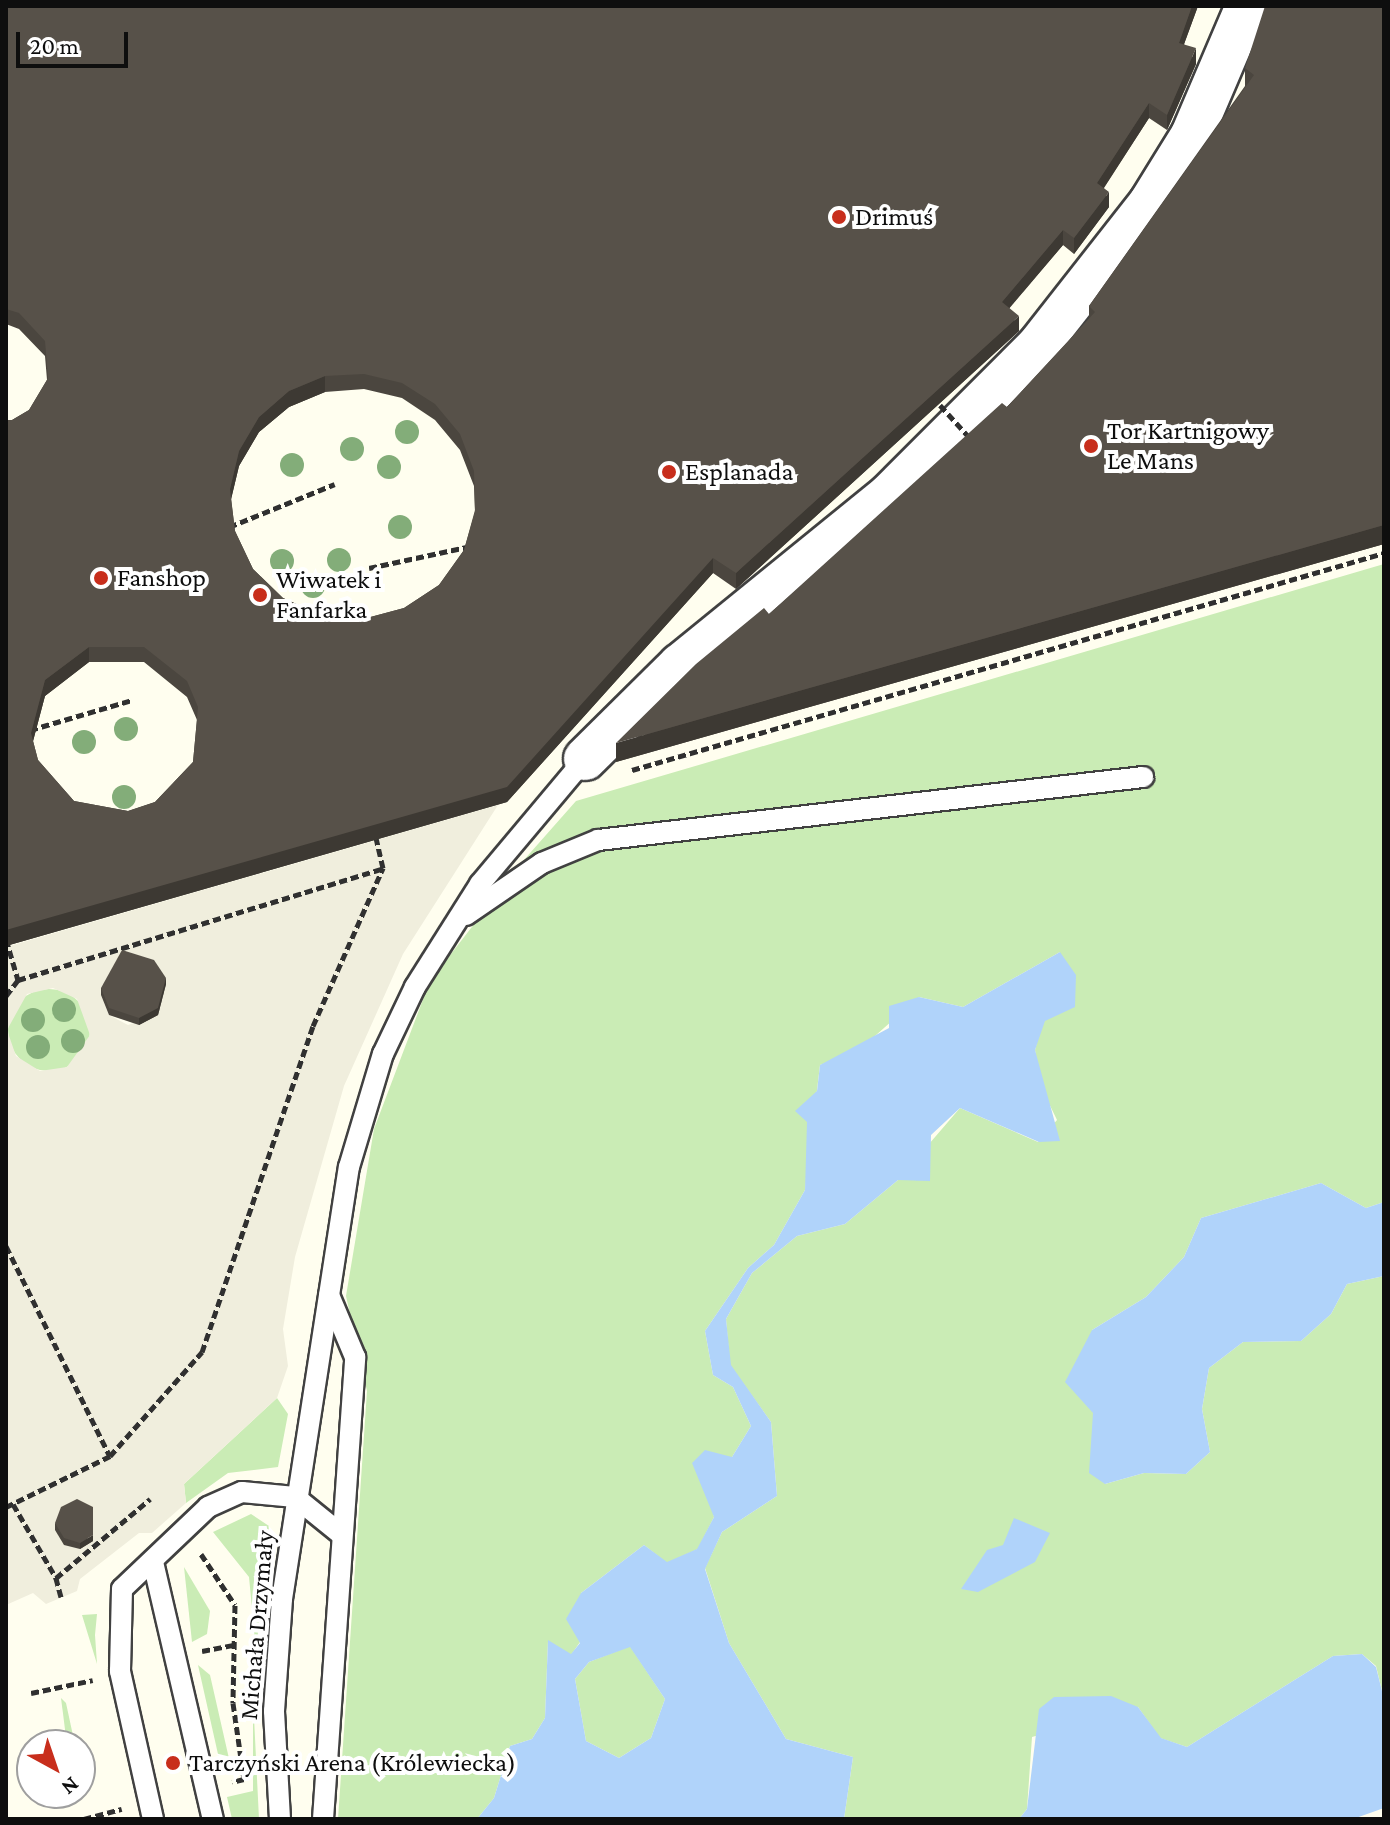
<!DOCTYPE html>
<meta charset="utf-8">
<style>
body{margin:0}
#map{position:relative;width:1390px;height:1825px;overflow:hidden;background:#fffeef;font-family:"Crimson Pro",serif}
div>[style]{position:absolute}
.green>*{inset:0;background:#caecb5}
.round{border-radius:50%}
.plaza>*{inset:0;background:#f0eedd}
.water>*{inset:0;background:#b0d3fa}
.path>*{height:5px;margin-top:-2.5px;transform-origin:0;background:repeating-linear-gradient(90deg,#303030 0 8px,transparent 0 12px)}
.roads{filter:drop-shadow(2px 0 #414141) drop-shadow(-2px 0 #414141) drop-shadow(0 2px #414141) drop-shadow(0 -2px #414141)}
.service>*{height:20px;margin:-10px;padding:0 10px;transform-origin:10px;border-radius:10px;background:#fff}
.minor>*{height:42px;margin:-21px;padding:0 21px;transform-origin:21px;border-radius:21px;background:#fff}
.path-bridge>*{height:5px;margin-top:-2.5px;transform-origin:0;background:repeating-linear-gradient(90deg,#303030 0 8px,transparent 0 12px)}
.trees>*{width:24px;height:24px;margin:-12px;border-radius:50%;background:#83ad79}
.wall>*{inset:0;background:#4b463f}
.shaded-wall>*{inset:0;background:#3d3933}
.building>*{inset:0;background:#575149}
.dots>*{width:22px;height:22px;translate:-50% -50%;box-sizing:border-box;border:4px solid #fff;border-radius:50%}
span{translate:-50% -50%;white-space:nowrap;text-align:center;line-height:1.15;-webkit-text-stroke:8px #fff;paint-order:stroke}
.poi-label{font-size:26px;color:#0e0e0e}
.left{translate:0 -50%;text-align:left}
.street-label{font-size:26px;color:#0e0e0e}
.frame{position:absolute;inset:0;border:8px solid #0e0e0e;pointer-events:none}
.north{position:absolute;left:16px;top:1729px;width:80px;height:80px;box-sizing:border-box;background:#fff;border:2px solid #9f9f9f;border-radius:50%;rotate:140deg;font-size:22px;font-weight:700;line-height:32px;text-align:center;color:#0e0e0e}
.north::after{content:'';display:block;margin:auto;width:28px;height:36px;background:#c82e1c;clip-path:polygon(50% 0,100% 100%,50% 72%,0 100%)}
.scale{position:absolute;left:16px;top:32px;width:112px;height:36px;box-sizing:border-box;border:4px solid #0e0e0e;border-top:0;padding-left:10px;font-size:24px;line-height:28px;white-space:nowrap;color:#0e0e0e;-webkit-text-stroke:6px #fff;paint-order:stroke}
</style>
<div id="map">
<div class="green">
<div style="clip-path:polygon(1384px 564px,1384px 1202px,1366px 1208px,1321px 1183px,1201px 1218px,1184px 1257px,1146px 1297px,1092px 1330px,1105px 1484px,1144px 1473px,1186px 1474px,1210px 1452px,1202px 1409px,1209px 1368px,1243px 1342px,1301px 1341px,1331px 1314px,1347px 1284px,1384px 1276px,1384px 1699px,1376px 1666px,1362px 1654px,1333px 1656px,1187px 1747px,1160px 1738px,1138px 1707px,1032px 1737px,1027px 1809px,1019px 1819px,844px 1819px,853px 1757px,786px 1739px,729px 1643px,705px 1568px,722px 1532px,777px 1496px,771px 1422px,730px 1365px,726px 1319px,752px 1273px,797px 1236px,845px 1224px,898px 1180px,960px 1108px,1038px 1142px,1057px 1120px,1041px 1087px,1035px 1050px,1060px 952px,963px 1007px,919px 997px,858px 1051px,820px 1065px,805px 1190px,774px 1245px,748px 1268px,705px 1331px,713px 1375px,733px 1387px,751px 1426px,710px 1493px,714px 1517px,698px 1549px,667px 1563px,644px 1545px,581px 1593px,580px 1642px,571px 1655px,548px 1641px,545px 1718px,532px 1739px,510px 1746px,494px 1798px,477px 1819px,338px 1819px,367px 1391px,346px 1296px,374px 1129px,430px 981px,523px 861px,576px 801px)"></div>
<div class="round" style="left:8px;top:989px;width:82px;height:82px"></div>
<div style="clip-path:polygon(277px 1398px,288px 1414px,278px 1467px,228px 1473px,186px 1503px,184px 1484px)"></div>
<div style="clip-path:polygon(251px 1514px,269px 1526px,256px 1651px,249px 1577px,213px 1532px)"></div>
<div style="clip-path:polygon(184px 1567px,210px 1611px,207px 1634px,192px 1642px)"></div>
<div style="clip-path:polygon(97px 1614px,95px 1635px,97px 1664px,82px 1615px)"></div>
<div style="clip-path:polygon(630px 1646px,665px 1699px,651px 1738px,619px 1758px,586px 1741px,575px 1679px,589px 1662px)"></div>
<div style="clip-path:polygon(198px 1665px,210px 1675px,230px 1763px,222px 1772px)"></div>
<div style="clip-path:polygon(253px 1697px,259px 1819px,232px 1819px,227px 1797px,253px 1791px)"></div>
<div style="clip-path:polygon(61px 1698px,66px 1703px,75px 1745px,67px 1745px)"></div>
</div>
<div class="plaza">
<div style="clip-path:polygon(evenodd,498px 805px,403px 954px,344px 1086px,295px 1257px,283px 1329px,288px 1366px,277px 1398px,184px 1484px,186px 1503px,152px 1533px,139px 1533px,80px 1579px,77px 1591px,46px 1604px,33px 1593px,6px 1605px,6px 947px,498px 805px,114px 966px,166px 984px,158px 1015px,128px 1025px,109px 1015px,101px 995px,114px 966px,498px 805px,53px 988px,77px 999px,90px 1035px,67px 1067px,40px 1071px,16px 1056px,7px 1030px,27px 994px,53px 988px)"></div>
</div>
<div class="water">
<div style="clip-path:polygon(evenodd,1060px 952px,1076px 975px,1075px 1007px,1045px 1021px,1035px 1050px,1060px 1141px,1039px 1142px,960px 1108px,931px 1135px,930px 1181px,898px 1180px,845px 1224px,797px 1236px,752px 1273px,726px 1319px,731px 1365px,771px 1422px,777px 1496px,722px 1532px,705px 1569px,729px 1643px,786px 1739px,853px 1757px,844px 1819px,477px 1819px,494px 1798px,510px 1746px,532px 1739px,545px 1718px,548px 1640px,571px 1654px,580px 1643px,566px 1619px,581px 1593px,644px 1545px,667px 1562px,697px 1549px,714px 1517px,692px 1463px,705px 1450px,732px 1457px,751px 1426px,733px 1387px,713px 1375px,705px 1331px,748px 1268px,774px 1245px,805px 1190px,807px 1122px,795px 1111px,817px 1091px,820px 1065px,889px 1028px,889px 1006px,919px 997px,963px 1007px,1060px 952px,630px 1647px,665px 1699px,651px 1738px,619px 1758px,586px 1741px,575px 1679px,589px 1662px,630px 1647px)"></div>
<div style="clip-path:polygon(1321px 1183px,1366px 1208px,1384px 1202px,1384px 1276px,1347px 1284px,1331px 1314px,1301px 1341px,1243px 1342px,1209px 1368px,1202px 1409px,1210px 1452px,1186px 1474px,1144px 1473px,1105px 1484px,1089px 1473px,1093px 1413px,1065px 1382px,1092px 1330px,1146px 1297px,1184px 1257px,1201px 1218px)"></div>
<div style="clip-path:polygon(1014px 1518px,1050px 1533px,1035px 1562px,978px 1592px,961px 1589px,987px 1550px,1003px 1545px)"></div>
<div style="clip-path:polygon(1362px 1654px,1376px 1667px,1384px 1699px,1384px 1808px,1353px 1819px,1019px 1819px,1027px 1809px,1039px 1709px,1054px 1697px,1111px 1696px,1138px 1707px,1161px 1738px,1187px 1747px,1333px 1656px)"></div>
</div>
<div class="path">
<div style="left:229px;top:527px;width:114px;rotate:-22.1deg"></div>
<div style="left:369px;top:568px;width:100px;rotate:-12.1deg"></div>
<div style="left:30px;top:730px;width:106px;rotate:-16.4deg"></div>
<div style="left:632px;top:770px;width:783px;rotate:-16.1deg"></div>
<div style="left:6px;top:939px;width:43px;rotate:73.7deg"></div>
<div style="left:18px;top:980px;width:20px;rotate:127deg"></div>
<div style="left:18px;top:980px;width:381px;rotate:-17deg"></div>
<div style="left:6px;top:1246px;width:234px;rotate:63.7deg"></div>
<div style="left:13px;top:1504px;width:86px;rotate:59.8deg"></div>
<div style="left:6px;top:1507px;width:116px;rotate:-26.1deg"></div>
<div style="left:110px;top:1456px;width:139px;rotate:-48.5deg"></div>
<div style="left:202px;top:1352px;width:344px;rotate:-71.2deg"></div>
<div style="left:313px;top:1026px;width:173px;rotate:-66.1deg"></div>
<div style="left:383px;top:868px;width:35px;rotate:-103deg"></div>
<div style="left:201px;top:1554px;width:61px;rotate:56.3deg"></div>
<div style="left:235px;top:1605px;width:98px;rotate:91.2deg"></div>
<div style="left:233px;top:1703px;width:77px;rotate:81.8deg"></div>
<div style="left:244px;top:1779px;width:12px;rotate:166deg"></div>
<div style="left:61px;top:1597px;width:20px;rotate:-105deg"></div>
<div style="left:56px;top:1578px;width:123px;rotate:-40deg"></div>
<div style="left:202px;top:1651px;width:31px;rotate:-11deg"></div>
<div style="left:31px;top:1693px;width:63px;rotate:-11.8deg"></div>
<div style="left:84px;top:1819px;width:39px;rotate:-15deg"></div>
</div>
<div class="roads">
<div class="service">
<div style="left:466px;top:915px;width:92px;rotate:-34.4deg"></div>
<div style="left:542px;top:863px;width:61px;rotate:-22.3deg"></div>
<div style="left:598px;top:840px;width:549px;rotate:-6.59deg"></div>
<div style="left:153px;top:1562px;width:264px;rotate:76.9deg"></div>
<div style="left:153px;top:1819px;width:152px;rotate:-102.6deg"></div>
<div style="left:120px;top:1671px;width:82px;rotate:-88.6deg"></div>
<div style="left:122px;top:1589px;width:119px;rotate:-43.6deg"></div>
<div style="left:208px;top:1507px;width:37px;rotate:-24deg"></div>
<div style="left:242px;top:1492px;width:53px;rotate:5.4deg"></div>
<div style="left:295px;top:1497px;width:60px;rotate:39deg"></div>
<div style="left:280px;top:1819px;width:108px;rotate:-93.2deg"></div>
<div style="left:274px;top:1711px;width:112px;rotate:-85.9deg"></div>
<div style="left:282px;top:1599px;width:437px;rotate:-81.2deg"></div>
<div style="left:349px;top:1167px;width:118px;rotate:-73.3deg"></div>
<div style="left:383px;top:1054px;width:74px;rotate:-64.5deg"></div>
<div style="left:415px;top:987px;width:122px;rotate:-57.7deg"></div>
<div style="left:480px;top:884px;width:163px;rotate:-50deg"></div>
<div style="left:323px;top:1819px;width:463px;rotate:-86deg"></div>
<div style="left:355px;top:1357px;width:67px;rotate:-112.8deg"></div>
</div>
<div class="minor">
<div style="left:585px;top:759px;width:134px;rotate:-44.7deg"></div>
<div style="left:680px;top:665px;width:269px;rotate:-39.1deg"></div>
<div style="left:889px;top:495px;width:211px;rotate:-45deg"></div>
<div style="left:1038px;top:346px;width:182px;rotate:-51.9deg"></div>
<div style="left:1150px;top:203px;width:80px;rotate:-58.3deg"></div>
<div style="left:1192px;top:135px;width:140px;rotate:-66.9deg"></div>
</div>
</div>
<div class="path-bridge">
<div style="left:940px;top:405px;width:43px;rotate:47.8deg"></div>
</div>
<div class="trees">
<div style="left:407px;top:432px"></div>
<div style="left:352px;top:449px"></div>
<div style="left:292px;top:465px"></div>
<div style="left:389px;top:467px"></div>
<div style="left:400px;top:527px"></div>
<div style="left:339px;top:560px"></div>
<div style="left:282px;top:561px"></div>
<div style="left:313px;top:586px"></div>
<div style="left:126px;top:729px"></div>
<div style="left:84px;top:742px"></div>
<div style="left:124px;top:797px"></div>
<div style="left:64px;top:1010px"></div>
<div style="left:33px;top:1020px"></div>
<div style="left:73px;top:1041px"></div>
<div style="left:38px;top:1047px"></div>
</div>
<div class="wall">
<div style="clip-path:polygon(evenodd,6px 6px,1198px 6px,1184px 44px,1196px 64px,1167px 130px,1149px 118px,1104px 188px,1109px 207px,1074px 254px,1063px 245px,1009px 308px,1019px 331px,736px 589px,713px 573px,507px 802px,6px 946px,12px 420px,29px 410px,47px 380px,45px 356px,19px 329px,6px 324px,6px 6px,364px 389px,402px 398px,435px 420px,460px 450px,474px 486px,475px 512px,464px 550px,439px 585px,404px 608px,363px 619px,321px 615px,283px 598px,253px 569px,235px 531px,231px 499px,239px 466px,259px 432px,289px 407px,325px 392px,364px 389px,6px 6px,89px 662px,144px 662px,187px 697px,197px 720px,193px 762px,155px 802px,128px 811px,74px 801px,38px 760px,33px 741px,45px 696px,89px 662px)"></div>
<div style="clip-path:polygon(1384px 6px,1384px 544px,616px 762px,769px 614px,1007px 407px,1089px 319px,1089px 306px,1245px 86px,1245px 68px)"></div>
<div style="clip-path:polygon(166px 984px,158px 1015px,139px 1025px,109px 1015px,101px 995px,101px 988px)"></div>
<div style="clip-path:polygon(55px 1523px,93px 1541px,80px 1549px,64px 1545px,55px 1530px)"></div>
</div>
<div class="shaded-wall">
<div style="clip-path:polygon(1192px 6px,1198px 6px,1179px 58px,1179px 43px)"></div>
<div style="clip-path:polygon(1196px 48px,1196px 64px,1167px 130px,1167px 115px)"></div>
<div style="clip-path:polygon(1149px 103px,1149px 118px,1097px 198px,1097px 183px)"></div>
<div style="clip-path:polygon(1109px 192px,1109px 207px,1074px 254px,1074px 238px)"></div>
<div style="clip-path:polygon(1063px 230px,1063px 245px,1002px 317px,1002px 302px)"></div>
<div style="clip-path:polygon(1019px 316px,1019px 331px,736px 589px,736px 573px)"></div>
<div style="clip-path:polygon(325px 376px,325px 392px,289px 407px,259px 432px,239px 466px,230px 504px,230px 489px,239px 451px,259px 417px,289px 391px)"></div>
<div style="clip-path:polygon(1384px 525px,1384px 544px,616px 762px,616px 743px)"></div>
<div style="clip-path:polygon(713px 558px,713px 573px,507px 802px,6px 946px,6px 930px)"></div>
<div style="clip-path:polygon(89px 647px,89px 662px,45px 696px,31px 749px,31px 733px,45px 680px)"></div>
<div style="clip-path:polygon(166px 978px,166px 984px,158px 1015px,139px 1025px,139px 1018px)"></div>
<div style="clip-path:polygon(93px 1535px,93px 1541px,80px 1549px,80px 1543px)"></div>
</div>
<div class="building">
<div style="clip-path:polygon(evenodd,6px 6px,1192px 6px,1179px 43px,1196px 48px,1167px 115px,1149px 103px,1097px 183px,1109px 192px,1074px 238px,1063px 230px,1002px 302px,1019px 316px,736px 573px,713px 558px,507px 787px,6px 930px,6px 420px,12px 420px,29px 410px,48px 378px,45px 341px,19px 313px,6px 309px,6px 6px,364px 374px,402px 383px,435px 404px,460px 434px,474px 471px,475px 510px,464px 550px,439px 585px,404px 608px,363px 619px,321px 615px,283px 598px,253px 569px,235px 531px,230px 489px,239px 451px,259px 417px,289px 391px,325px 376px,364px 374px,6px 6px,89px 647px,144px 647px,187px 681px,198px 707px,193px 762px,155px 802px,128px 811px,74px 801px,38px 760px,31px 733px,45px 680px,89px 647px)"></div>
<div style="clip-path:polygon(1265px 6px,1384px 6px,1384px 525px,616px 743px,696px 664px,764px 608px,769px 614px,1002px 403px,1007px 407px,1095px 312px,1089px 306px,1254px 75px,1245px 68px)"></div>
<div style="clip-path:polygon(122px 950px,154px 960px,166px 978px,158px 1008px,139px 1018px,109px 1008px,101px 988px)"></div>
<div style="clip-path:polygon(77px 1499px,93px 1507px,93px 1535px,80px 1543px,64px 1538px,55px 1523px,61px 1507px)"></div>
</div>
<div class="dots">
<div style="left:839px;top:217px;background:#c82e1c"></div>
<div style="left:1091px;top:446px;background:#c82e1c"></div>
<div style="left:669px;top:472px;background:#c82e1c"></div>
<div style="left:101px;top:578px;background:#c82e1c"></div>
<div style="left:260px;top:595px;background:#c82e1c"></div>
<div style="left:173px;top:1763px;background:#c82e1c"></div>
</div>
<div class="poi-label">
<span class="left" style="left:855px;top:217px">Drimuś</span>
<span class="left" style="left:1107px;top:446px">Tor Kartnigowy<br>Le Mans</span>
<span class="left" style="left:685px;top:472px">Esplanada</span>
<span class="left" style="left:117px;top:578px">Fanshop</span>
<span class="left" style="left:276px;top:595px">Wiwatek i<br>Fanfarka</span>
<span class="left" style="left:189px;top:1763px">Tarczyński Arena (Królewiecka)</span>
</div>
<div class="street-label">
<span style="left:257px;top:1625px;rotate:-85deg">Michała Drzymały</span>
</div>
<div class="frame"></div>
<div class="north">N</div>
<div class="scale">20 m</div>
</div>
